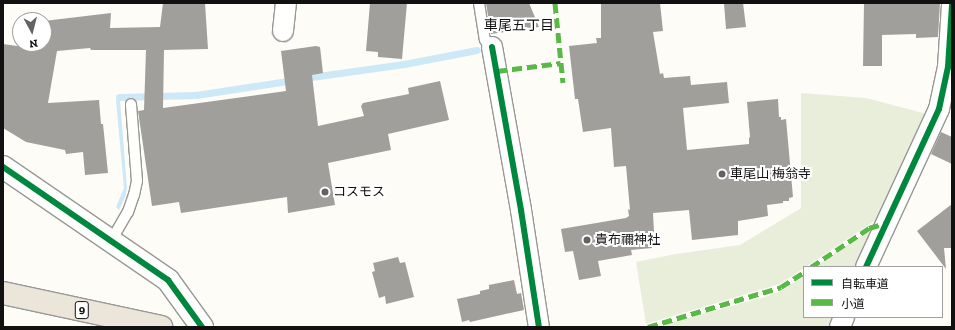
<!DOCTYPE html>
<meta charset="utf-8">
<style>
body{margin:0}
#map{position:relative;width:955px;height:330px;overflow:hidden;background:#fdfcf7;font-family:"Zilla Slab","Noto Sans JP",serif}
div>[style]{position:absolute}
.cemetery>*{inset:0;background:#e9eedb}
.water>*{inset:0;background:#cde8f7}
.stream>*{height:7px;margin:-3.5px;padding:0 3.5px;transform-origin:3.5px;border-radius:3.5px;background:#cde8f7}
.building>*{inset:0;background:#a19f9c}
.roads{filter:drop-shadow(1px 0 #979795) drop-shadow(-1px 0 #979795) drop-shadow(0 1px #979795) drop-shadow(0 -1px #979795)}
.service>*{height:10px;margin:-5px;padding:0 5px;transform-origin:5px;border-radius:5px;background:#fffffe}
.minor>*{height:20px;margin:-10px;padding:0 10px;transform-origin:10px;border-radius:10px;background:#fffffe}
.tertiary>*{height:22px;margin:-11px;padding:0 11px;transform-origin:11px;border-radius:11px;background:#fffffe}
.trunk>*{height:22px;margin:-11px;padding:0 11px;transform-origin:11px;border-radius:11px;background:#ece5da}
.quiet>*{height:5px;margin-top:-2.5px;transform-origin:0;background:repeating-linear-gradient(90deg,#58b947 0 10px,transparent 0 15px)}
.cycleway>*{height:6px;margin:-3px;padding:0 3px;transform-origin:3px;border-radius:3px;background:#00873e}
.dots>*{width:11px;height:11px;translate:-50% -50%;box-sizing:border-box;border:2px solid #fff;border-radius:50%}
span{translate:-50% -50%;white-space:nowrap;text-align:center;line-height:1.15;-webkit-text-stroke:4px #fff;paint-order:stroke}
.shield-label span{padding:1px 3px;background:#fff;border:1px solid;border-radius:3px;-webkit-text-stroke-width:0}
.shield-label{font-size:12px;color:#111;font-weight:700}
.poi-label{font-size:13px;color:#111}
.left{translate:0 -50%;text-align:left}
.neighbourhood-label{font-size:14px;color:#111}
.frame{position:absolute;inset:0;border:4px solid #111;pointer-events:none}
.legend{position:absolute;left:803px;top:266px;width:140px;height:52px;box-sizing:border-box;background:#fff;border:1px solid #a0a0a0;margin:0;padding:5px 7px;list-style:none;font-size:12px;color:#111}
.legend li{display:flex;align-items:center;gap:8px;height:20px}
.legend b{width:20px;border:1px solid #a0a0a0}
.north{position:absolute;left:12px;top:12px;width:40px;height:40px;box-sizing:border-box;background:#fff;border:1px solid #a0a0a0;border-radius:50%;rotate:173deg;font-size:11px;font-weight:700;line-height:16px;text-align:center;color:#111}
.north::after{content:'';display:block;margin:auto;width:14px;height:18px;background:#646362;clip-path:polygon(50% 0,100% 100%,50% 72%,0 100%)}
</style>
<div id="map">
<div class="cemetery">
<div style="clip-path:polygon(801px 93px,866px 98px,927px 114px,876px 220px,780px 284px,646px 324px,636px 262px,676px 254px,740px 245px,801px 208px)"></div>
<div style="clip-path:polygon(872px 230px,855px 267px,815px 267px,854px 240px)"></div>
<div style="clip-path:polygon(804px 275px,804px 317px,832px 317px,827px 327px,668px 327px,666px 324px,765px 297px,783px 290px)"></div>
</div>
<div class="water">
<div style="clip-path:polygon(116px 100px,120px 100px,127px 188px,125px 197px,119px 210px,116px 207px,124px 188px)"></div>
</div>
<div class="stream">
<div style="left:304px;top:78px;width:101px;rotate:-8deg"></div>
<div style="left:404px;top:64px;width:74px;rotate:-10.9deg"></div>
<div style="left:119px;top:97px;width:77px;rotate:-1.5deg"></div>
<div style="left:196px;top:95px;width:99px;rotate:-8.7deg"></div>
</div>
<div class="building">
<div style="clip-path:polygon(163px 3px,205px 3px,208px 49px,164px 50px,163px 108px,286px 91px,281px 51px,316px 46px,320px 47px,323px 73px,312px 75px,318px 126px,364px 116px,361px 106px,363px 103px,409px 94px,408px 88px,440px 81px,449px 120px,388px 134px,391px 150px,328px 163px,335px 205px,288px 213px,287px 197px,181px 213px,179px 202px,152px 206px,138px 111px,144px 110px,146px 50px,91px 50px,90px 48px,57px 51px,48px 103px,99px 100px,101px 124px,103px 124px,108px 173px,85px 175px,83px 152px,66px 154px,65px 150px,26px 142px,3px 128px,3px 44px,31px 48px,30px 44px,44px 44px,44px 21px,111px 13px,110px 28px,160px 27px)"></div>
<div style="clip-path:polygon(370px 3px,407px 3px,402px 59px,378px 57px,378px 52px,366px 51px)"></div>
<div style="clip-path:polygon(486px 3px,529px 3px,539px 27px,491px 34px)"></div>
<div style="clip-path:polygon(601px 3px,660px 3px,663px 31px,653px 32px,660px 74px,663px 73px,664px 78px,690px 76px,691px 85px,727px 82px,729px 103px,683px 108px,687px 150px,749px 144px,749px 138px,750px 137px,747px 102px,778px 99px,779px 117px,781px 117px,781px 120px,786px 119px,793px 197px,789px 198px,789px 201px,783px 201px,783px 203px,767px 205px,768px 216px,738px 221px,738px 235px,692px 240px,689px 210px,653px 213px,654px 232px,651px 233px,652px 248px,631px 250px,632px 255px,598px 261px,601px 276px,579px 280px,573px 251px,565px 252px,561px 229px,626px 218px,629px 216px,628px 209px,630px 210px,626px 166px,614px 167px,611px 128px,583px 132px,578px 99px,575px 99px,569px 46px,597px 43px,596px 38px,601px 38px)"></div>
<div style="clip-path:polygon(724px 3px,743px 3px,746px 27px,726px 29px)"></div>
<div style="clip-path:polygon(864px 3px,940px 3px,938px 37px,916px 38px,916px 34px,882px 35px,882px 66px,863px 66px)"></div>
<div style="clip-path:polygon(941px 132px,952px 137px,952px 164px,931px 154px)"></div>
<div style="clip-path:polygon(952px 204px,952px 248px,944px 248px,946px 269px,917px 231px)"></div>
<div style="clip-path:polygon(398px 257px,400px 263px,405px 262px,414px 297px,386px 304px,385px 296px,379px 298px,372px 272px,375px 271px,373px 263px)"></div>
<div style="clip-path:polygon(514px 280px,517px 294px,521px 293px,524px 310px,470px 322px,469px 320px,462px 322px,457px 299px,480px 294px,480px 291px,489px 289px,489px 285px)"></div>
</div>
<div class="roads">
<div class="service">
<div style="left:479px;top:3px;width:37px;rotate:81deg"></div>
<div style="left:485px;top:40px;width:10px;rotate:45deg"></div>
<div style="left:111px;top:241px;width:34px;rotate:-60deg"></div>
<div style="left:128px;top:212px;width:18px;rotate:-71deg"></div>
<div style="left:134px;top:195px;width:14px;rotate:-78deg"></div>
<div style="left:137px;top:181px;width:77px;rotate:-94.5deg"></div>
</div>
<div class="minor">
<div style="left:283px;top:31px;width:28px;rotate:-84deg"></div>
<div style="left:492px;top:47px;width:166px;rotate:79.9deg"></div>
<div style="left:521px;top:210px;width:118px;rotate:81.3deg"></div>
<div style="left:866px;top:267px;width:174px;rotate:-65.2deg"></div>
<div style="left:939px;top:109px;width:43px;rotate:-77.9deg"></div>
<div style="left:948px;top:67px;width:62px;rotate:-86.3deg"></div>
<div style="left:840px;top:327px;width:11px;rotate:-68deg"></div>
</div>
<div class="tertiary">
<div style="left:3px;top:167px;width:200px;rotate:34.4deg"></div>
<div style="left:168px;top:280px;width:58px;rotate:54.1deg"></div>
</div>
<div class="trunk">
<div style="left:3px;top:293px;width:162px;rotate:12.1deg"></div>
</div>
</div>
<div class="quiet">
<div style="left:555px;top:3px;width:80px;rotate:84.3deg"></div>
<div style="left:497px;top:71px;width:64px;rotate:-7.1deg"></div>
<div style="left:811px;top:267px;width:70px;rotate:-33.9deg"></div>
<div style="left:869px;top:228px;width:17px;rotate:-17deg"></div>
<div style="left:648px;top:327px;width:139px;rotate:-16.7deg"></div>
<div style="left:781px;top:287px;width:27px;rotate:-33deg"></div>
</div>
<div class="cycleway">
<div style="left:492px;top:47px;width:166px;rotate:79.9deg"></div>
<div style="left:521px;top:210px;width:118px;rotate:81.3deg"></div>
<div style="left:3px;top:167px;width:200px;rotate:34.4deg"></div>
<div style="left:168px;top:280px;width:58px;rotate:54.1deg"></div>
<div style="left:866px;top:267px;width:174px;rotate:-65.2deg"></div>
<div style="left:939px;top:109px;width:43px;rotate:-77.9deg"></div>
<div style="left:948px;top:67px;width:62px;rotate:-86.3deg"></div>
</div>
<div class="dots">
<div style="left:722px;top:174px;background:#646362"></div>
<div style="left:325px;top:192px;background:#646362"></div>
<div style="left:587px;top:240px;background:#646362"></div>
</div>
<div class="shield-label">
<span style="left:82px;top:310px">9</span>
</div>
<div class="poi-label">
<span class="left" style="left:730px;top:174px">車尾山 梅翁寺</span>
<span class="left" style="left:333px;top:192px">コスモス</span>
<span class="left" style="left:595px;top:240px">貴布禰神社</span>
</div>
<div class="neighbourhood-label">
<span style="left:519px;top:26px">車尾五丁目</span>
</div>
<div class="frame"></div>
<ul class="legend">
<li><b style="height:5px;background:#00873e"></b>自転車道</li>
<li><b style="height:5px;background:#58b947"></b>小道</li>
</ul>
<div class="north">N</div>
</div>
